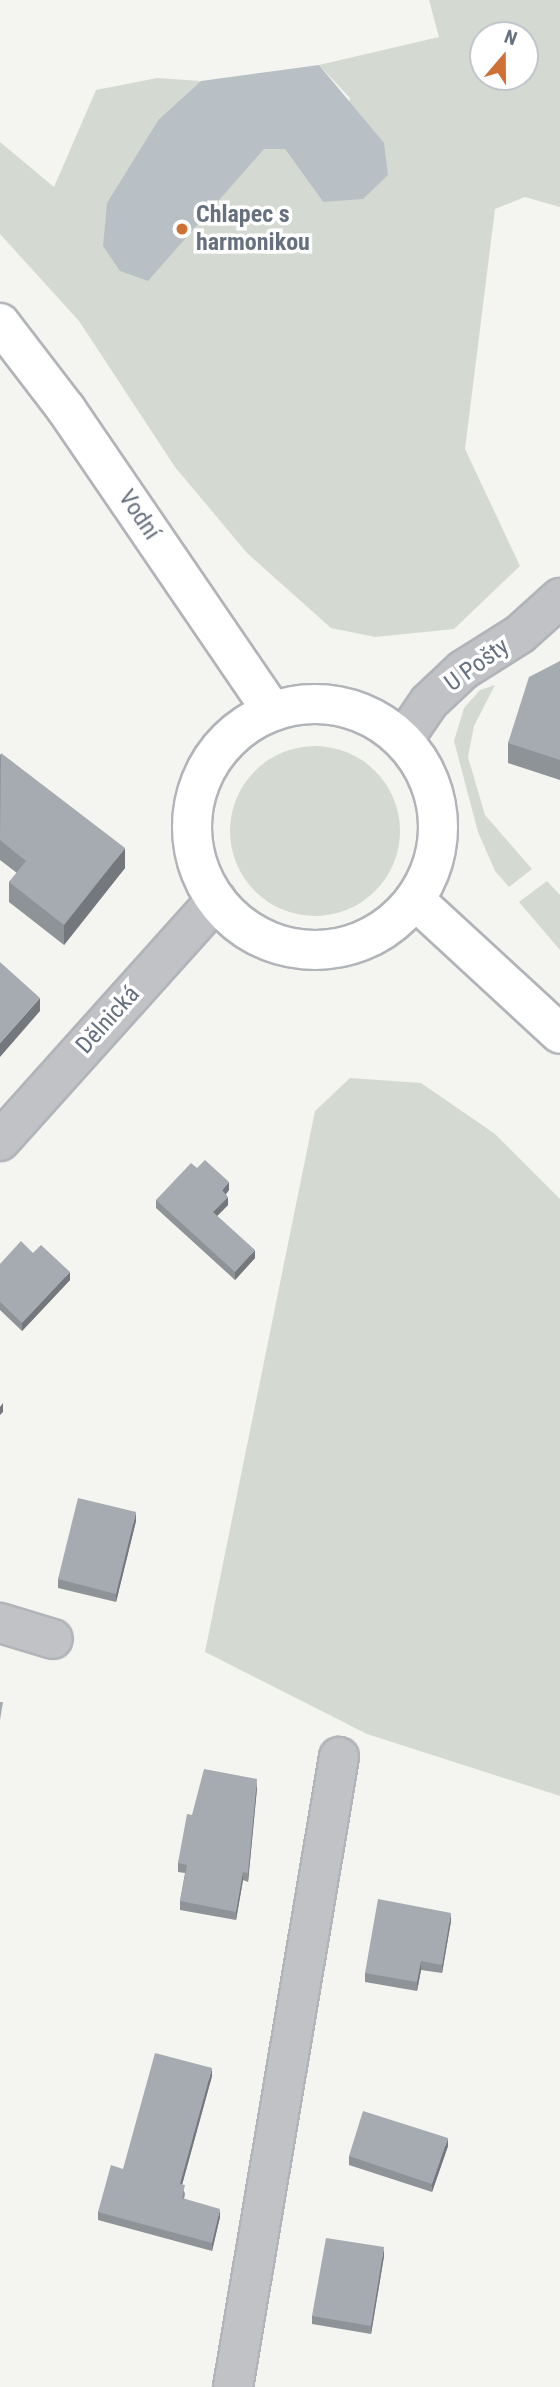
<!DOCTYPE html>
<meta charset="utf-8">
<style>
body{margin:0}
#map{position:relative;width:560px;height:2387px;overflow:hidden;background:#f4f4f1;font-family:"Roboto Condensed",sans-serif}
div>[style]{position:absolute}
.green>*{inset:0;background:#d4dad2}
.round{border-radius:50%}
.water>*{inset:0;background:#b8c0c5}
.roads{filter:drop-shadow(2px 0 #b1b4b8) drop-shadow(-2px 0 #b1b4b8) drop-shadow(0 2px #b1b4b8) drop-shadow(0 -2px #b1b4b8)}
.minor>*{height:38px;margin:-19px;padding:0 19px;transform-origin:19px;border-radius:19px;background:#c0c2c6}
.major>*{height:38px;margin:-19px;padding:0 19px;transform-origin:19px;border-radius:19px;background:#fff}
.major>.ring{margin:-19px;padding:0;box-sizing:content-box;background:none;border:38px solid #fff;border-radius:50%}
.wall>*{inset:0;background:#8e9398}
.shaded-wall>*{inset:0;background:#74787c}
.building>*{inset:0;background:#a5abb1}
.dots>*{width:19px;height:19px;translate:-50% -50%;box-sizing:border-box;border:4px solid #fff;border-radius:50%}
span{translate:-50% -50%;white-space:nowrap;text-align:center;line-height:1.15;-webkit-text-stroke:7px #fff;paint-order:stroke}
.poi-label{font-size:24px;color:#66707f;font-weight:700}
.left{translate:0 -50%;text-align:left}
.street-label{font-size:24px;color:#66707f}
.north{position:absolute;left:469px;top:21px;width:70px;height:70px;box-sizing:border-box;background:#fff;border:2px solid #c2c6cc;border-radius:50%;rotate:20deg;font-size:19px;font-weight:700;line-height:28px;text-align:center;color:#66707f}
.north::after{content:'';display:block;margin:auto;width:24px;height:32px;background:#cf7136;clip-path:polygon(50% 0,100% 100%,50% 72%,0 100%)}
</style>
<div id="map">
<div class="green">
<div style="clip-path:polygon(evenodd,429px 0,560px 0,560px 207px,525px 197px,495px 209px,465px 449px,520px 566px,454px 629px,375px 637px,331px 628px,247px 553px,175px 467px,79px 321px,0 234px,0 142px,54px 187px,96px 90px,157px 78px,201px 81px,159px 119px,264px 149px,285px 149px,323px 202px,350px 98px,319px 65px,439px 37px,429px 0,483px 35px,525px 35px,525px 77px,483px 77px,483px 35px)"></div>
<div style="clip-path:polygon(495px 685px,474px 726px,468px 757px,485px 815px,532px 869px,509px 887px,495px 871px,478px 832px,454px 741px,464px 708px,480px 690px)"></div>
<div class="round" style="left:230px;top:746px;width:170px;height:170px"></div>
<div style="clip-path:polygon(547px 881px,560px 895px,560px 950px,519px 902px)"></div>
<div style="clip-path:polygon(350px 1078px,421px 1083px,495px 1134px,560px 1199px,560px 1796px,367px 1734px,205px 1652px,315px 1111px)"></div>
</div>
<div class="water">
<div style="clip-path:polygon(319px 65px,384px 143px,388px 175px,363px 199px,323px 202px,285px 149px,264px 149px,148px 281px,120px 271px,103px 246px,107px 203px,159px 119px,201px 81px)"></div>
</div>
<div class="roads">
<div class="minor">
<div style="left:403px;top:740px;width:46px;rotate:-55.6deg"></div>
<div style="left:429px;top:702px;width:47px;rotate:-43.3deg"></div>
<div style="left:463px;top:670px;width:67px;rotate:-32.3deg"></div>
<div style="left:520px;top:634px;width:54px;rotate:-42deg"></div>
<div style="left:0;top:1141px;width:324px;rotate:-48.1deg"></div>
<div style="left:0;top:1623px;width:55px;rotate:16.8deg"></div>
<div style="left:233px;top:2387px;width:639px;rotate:-80.45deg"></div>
</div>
<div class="major">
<div style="left:0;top:323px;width:108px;rotate:52.5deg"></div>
<div style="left:66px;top:409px;width:366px;rotate:55.7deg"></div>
<div class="ring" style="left:192px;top:704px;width:208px;height:208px"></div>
<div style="left:415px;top:900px;width:197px;rotate:42.7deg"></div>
</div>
</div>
<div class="wall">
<div style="clip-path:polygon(560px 661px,560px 780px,508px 763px,508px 743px)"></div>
<div style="clip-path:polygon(0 754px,125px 868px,64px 945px,9px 902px,9px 882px,17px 873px,0 860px)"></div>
<div style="clip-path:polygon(229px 1190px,226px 1194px,228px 1205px,217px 1216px,255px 1258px,235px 1280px,156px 1208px,156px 1200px)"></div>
<div style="clip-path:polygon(33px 1253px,70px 1280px,22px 1331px,0 1310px,0 1264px)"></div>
<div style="clip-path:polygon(136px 1521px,116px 1602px,58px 1588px,58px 1579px)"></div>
<div style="clip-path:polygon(257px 1788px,248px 1882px,243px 1880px,236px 1920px,180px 1910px,180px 1901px,185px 1873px,178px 1872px,178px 1863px,192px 1815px)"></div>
<div style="clip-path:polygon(451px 1921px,442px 1973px,421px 1970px,417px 1991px,365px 1982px,365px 1973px)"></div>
<div style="clip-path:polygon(212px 2076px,182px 2185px,185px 2194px,184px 2199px,220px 2217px,212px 2251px,98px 2220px,98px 2212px,123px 2169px)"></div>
<div style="clip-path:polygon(448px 2146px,432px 2192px,349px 2165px,349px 2156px)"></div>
<div style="clip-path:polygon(384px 2256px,371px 2334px,312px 2324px,312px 2316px)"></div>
</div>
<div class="shaded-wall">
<div style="clip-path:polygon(125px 848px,125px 868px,64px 945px,64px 925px)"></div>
<div style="clip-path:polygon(40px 998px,40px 1011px,0 1057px,0 1043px)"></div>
<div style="clip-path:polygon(229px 1182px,229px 1190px,222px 1199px,222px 1190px)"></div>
<div style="clip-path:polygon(228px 1197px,228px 1205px,213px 1220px,213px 1212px)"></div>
<div style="clip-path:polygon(255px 1250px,255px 1258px,235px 1280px,235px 1272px)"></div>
<div style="clip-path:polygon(70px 1272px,70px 1280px,22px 1331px,22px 1323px)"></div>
<div style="clip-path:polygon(3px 1403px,3px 1412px,0 1415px,0 1407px)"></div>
<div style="clip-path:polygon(136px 1512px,136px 1521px,116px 1602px,116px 1594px)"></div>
<div style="clip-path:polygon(257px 1779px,257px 1788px,248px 1882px,248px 1873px)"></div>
<div style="clip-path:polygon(243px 1872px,243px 1880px,236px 1920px,236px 1912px)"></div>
<div style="clip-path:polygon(451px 1913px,451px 1921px,442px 1973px,442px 1965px)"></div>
<div style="clip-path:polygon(421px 1961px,421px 1970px,417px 1991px,417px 1982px)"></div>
<div style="clip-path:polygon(212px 2068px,212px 2076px,180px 2192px,180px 2184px)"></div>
<div style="clip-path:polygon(448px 2138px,448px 2146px,432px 2192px,432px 2184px)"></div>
<div style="clip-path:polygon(220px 2209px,220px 2217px,212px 2251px,212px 2243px)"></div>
<div style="clip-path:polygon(384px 2247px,384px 2256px,371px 2334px,371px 2326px)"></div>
</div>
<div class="building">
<div style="clip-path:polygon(560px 661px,560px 760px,508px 743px,529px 677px)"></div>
<div style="clip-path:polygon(1px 753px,125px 848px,64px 925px,9px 882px,26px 861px,0 840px)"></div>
<div style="clip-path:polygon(0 962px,40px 998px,0 1043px)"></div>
<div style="clip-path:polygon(205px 1160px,229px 1182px,222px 1190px,228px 1197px,213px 1212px,255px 1250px,235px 1272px,156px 1200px,191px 1163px,197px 1168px)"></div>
<div style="clip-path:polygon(21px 1241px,33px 1253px,41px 1245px,70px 1272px,22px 1323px,0 1302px,0 1264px)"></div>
<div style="clip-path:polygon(78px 1498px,136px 1512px,116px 1594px,58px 1579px)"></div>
<div style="clip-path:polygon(0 1702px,3px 1702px,0 1720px)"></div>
<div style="clip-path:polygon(204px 1769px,257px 1779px,248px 1873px,243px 1872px,236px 1912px,180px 1901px,187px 1865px,178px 1863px,187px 1814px,192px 1815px)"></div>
<div style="clip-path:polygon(378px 1899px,451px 1913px,442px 1965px,421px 1961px,417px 1982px,365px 1973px)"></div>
<div style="clip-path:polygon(155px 2053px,212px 2068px,180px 2184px,185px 2185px,182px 2198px,220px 2209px,212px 2243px,98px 2212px,111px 2165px,123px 2169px)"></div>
<div style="clip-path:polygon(363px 2111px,448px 2138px,432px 2184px,349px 2156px)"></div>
<div style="clip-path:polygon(326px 2238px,384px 2247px,371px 2326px,312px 2316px)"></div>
</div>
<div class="dots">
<div style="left:182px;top:229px;background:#cf7136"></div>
</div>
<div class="poi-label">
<span class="left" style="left:196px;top:229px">Chlapec s<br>harmonikou</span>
</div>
<div class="street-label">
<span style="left:139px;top:515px;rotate:56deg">Vodní</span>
<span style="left:477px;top:665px;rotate:-36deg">U Pošty</span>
<span style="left:108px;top:1020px;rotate:-48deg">Dělnická</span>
</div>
<div class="north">N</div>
</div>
